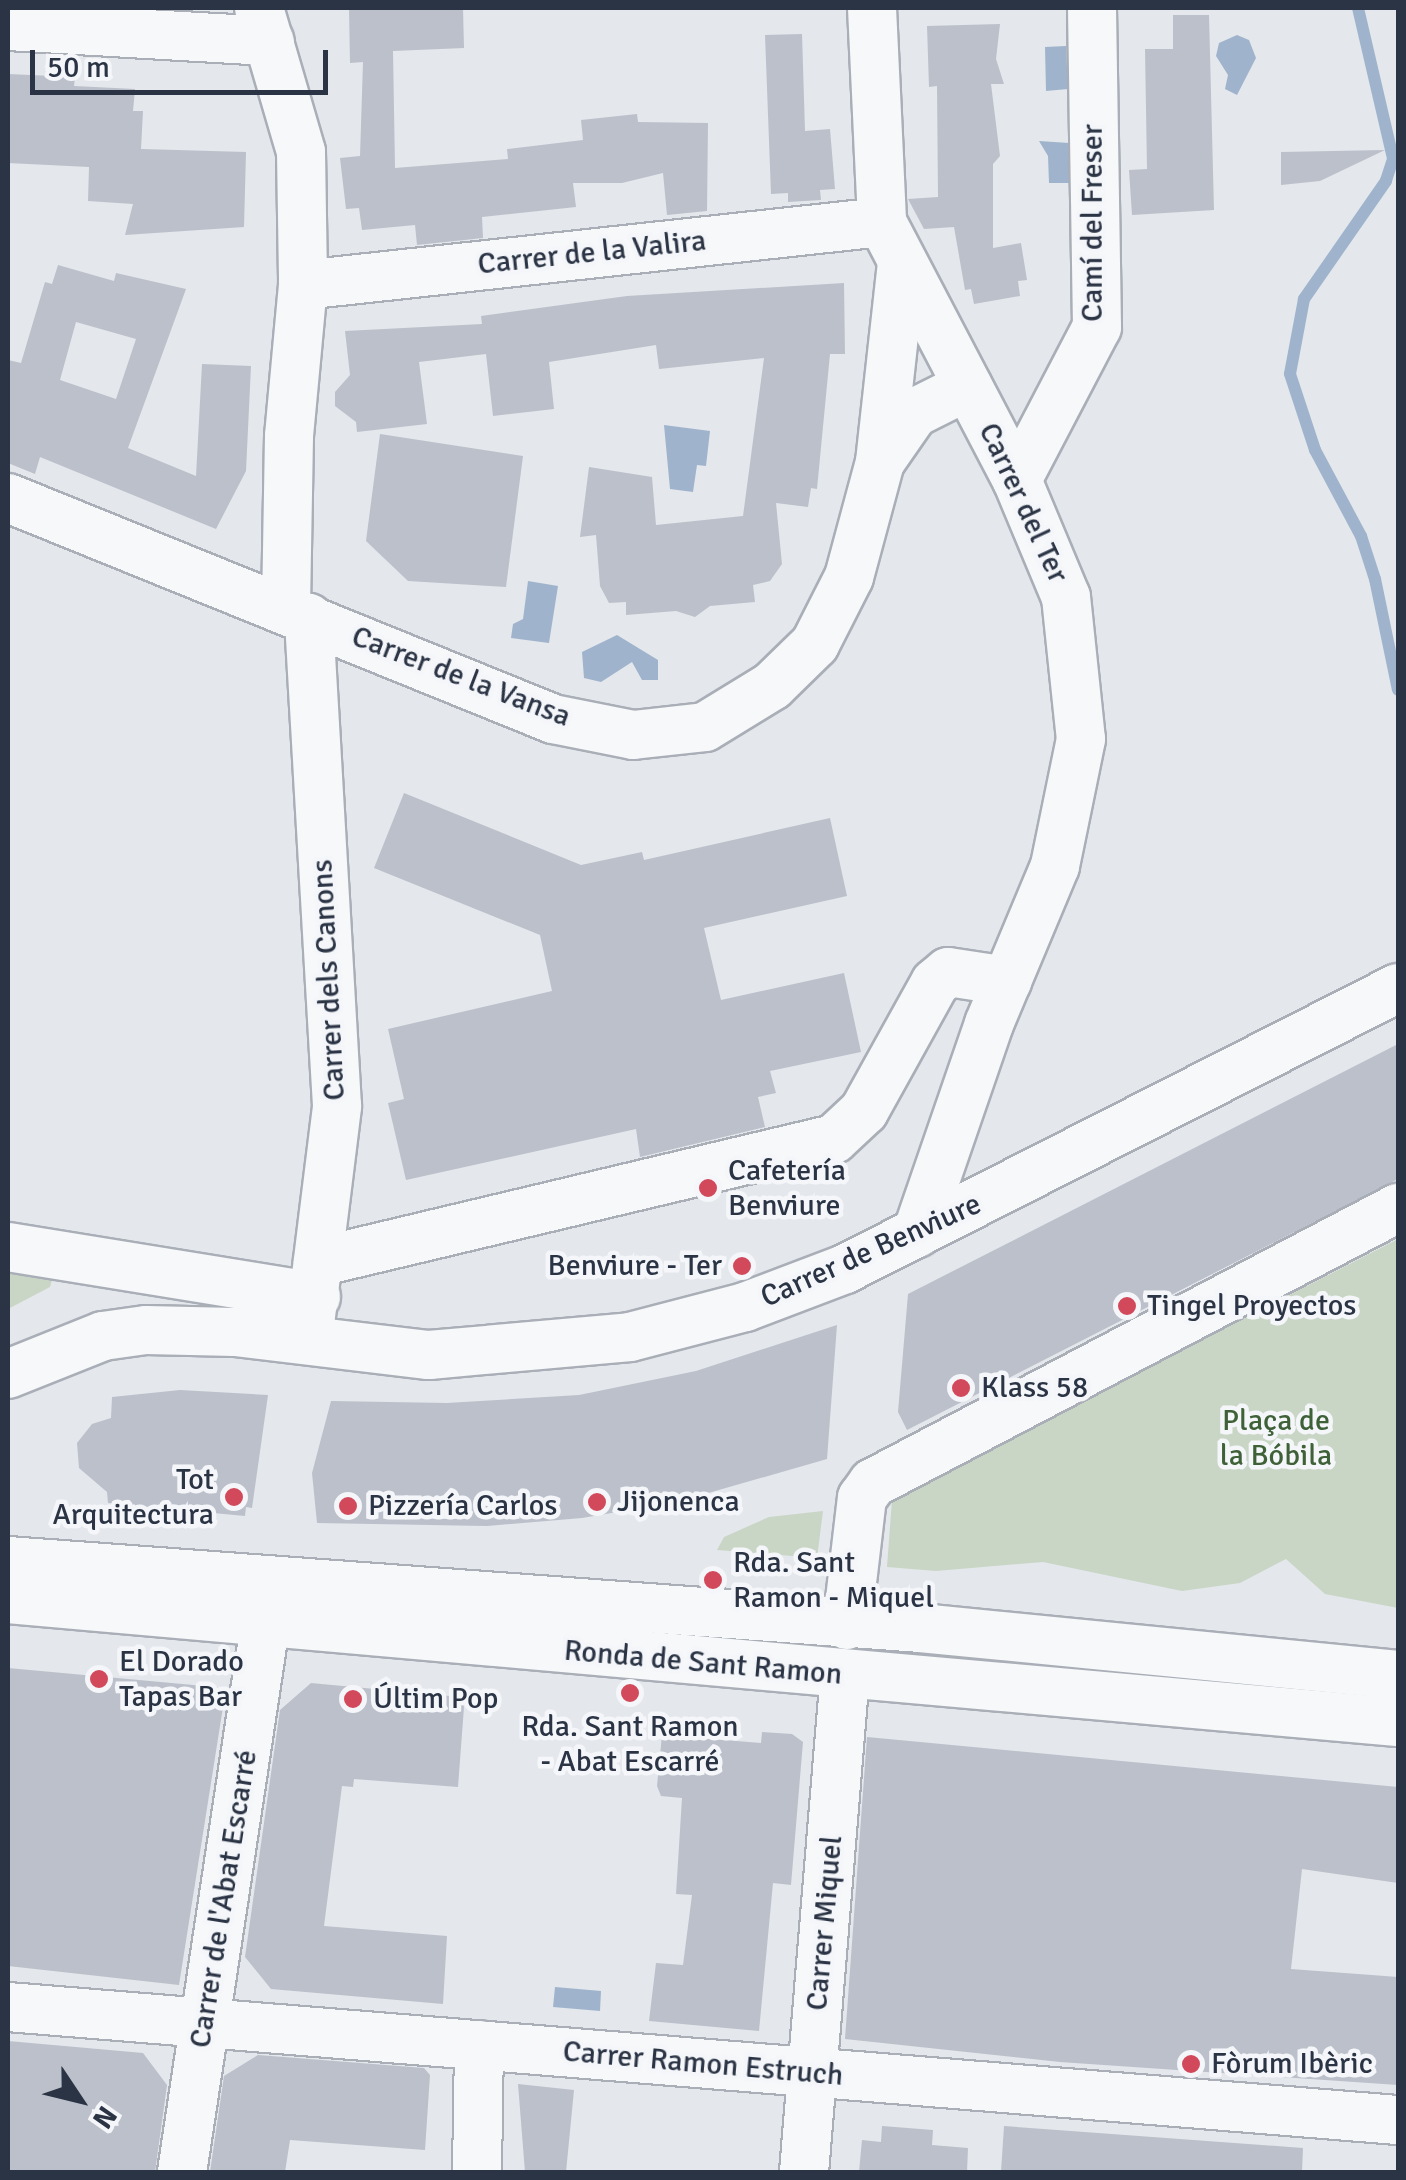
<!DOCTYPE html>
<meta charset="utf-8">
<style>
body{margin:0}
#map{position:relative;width:1406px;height:2180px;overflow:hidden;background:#e4e7ec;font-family:Signika,sans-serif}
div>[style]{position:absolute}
.green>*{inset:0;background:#c9d6c5}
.water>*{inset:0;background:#9fb4cc}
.stream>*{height:12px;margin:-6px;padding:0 6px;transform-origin:6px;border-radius:6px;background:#9fb4cc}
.building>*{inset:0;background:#bbc0ca}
.roads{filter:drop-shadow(2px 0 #a9aeb7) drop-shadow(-2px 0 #a9aeb7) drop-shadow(0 2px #a9aeb7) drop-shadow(0 -2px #a9aeb7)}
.minor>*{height:48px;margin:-24px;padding:0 24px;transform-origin:24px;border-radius:24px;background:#f7f8fa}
.dots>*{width:28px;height:28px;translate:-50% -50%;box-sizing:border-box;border:5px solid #f4f6f9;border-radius:50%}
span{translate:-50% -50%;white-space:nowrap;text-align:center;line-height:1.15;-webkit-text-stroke:9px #f4f6f9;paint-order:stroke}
.street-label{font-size:30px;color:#2b3445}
.poi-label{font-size:30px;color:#2b3445}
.left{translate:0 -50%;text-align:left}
.right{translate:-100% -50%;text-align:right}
.park-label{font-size:30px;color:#3f6138}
.frame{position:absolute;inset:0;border:10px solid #2b3445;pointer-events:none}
.north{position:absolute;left:30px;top:2050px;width:100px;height:100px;-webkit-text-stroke:8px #f4f6f9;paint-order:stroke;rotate:125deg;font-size:28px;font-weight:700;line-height:40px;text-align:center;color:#2b3445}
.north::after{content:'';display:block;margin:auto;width:35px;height:45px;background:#2b3445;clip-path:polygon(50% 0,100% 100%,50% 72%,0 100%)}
.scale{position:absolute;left:30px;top:50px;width:298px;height:45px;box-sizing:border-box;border:5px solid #2b3445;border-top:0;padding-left:12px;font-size:30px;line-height:35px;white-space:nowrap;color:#2b3445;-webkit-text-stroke:8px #f4f6f9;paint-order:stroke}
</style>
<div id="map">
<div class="green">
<div style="clip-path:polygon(1398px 1239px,1398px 1608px,1325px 1594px,1286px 1559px,1240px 1583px,1182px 1591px,1043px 1562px,936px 1571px,887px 1567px,892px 1500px)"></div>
<div style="clip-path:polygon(8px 1264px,54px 1272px,50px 1287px,8px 1309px)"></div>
<div style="clip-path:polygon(823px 1511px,817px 1558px,717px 1550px,724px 1537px,769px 1517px)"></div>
</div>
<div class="water">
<div style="clip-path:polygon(1237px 35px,1249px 40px,1256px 58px,1237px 95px,1225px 89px,1228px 75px,1216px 56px,1219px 43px)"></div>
<div style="clip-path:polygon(1066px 46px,1068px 89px,1046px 91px,1045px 47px)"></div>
<div style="clip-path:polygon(1039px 141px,1069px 143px,1069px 183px,1049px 183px,1048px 156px)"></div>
<div style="clip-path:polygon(664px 425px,710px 431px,706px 466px,697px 465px,693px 492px,670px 489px)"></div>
<div style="clip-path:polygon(528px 581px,558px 586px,549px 643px,511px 638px,513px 624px,523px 619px)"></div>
<div style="clip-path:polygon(617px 635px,658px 660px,658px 680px,642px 680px,632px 662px,601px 682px,584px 678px,582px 652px)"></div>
<div style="clip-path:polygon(555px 1987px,601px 1991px,600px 2011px,553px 2007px)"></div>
</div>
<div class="stream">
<div style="left:1358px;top:8px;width:155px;rotate:76.9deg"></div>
<div style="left:1393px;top:159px;width:23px;rotate:108deg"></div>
<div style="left:1386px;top:181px;width:144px;rotate:124.8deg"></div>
<div style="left:1304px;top:299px;width:76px;rotate:100.6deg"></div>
<div style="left:1290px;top:374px;width:80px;rotate:71.8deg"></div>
<div style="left:1315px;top:450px;width:98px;rotate:61.9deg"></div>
<div style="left:1361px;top:536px;width:45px;rotate:72deg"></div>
<div style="left:1375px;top:579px;width:113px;rotate:78.3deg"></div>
</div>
<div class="building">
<div style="clip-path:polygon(349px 8px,463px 8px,464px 48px,393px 51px,395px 168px,508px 159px,507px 149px,583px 140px,581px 120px,637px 114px,638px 122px,708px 123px,707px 211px,667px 215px,663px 173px,622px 183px,573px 183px,576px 207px,482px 217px,483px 238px,417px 245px,415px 225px,362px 230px,359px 208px,346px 209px,340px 158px,360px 156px,363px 62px,350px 63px)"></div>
<div style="clip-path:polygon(1173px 15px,1209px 15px,1214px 210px,1132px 215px,1129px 170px,1147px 169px,1145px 49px,1173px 49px)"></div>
<div style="clip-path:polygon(1000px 24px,996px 59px,1004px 84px,991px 84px,1000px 156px,993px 164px,993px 248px,1021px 243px,1027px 280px,1018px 281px,1020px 296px,974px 304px,971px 289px,965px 290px,954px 227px,924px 229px,908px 199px,938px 197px,937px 86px,929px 87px,927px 26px)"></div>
<div style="clip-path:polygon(802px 34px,805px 131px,830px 129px,835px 189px,820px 190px,821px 200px,788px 202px,788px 193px,771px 194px,765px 35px)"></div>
<div style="clip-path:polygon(8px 74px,75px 77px,74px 86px,135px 89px,133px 111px,143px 111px,141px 149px,246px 152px,244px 227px,125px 235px,133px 204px,88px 201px,89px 167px,8px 163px)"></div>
<div style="clip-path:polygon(1385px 150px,1320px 181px,1281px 185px,1281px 152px)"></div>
<div style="clip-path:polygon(evenodd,58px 265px,114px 281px,116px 273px,186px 289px,128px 448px,196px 476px,202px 364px,251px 366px,246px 471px,216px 529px,40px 457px,35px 474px,8px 463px,8px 360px,21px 363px,45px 282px,52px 284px,58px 265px,76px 322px,136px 339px,116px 399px,60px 380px,76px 322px)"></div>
<div style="clip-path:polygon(844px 283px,845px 354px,830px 354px,817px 489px,811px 488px,808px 507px,776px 503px,782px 564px,770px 581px,753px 585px,755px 602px,710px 606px,695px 617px,676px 611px,626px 615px,626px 602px,609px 603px,600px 586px,596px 535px,580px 537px,589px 467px,652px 477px,656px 525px,743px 516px,764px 358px,659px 369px,656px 345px,549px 362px,554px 409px,493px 416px,486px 354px,419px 362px,427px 424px,357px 432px,356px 422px,335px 406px,335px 392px,350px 375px,345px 331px,482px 324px,481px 316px,627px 296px)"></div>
<div style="clip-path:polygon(380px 434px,523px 456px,506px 587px,408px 581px,366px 541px)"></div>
<div style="clip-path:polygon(404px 793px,581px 865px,642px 852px,644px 860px,830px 818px,847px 896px,704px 928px,721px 1000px,844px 973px,861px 1052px,770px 1071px,776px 1093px,758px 1097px,765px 1127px,640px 1157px,636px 1129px,406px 1180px,388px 1103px,404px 1099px,388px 1029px,552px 991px,540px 935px,374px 868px)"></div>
<div style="clip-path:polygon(1398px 1044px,1398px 1179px,907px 1430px,898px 1412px,908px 1294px)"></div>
<div style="clip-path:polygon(837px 1325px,827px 1459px,677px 1502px,582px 1518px,487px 1526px,317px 1523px,312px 1473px,331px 1401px,447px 1403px,579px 1395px,696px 1371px)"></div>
<div style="clip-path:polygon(180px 1390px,268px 1395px,252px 1508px,246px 1507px,245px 1516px,108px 1503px,107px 1492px,79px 1468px,77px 1443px,92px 1424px,111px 1418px,112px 1397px)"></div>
<div style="clip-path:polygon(8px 1668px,226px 1688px,179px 1985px,8px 1966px)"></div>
<div style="clip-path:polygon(311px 1683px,460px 1697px,464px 1707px,458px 1787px,354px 1779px,353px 1787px,342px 1786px,324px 1926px,447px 1936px,443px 2004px,271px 1989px,245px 1957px,280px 1710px)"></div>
<div style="clip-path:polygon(762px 1732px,792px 1734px,803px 1742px,791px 1885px,773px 1883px,759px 2031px,649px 2021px,656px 1963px,683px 1965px,692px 1895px,676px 1894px,682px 1798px,661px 1796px,657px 1786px,662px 1735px,761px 1743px)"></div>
<div style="clip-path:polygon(867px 1737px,1398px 1787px,1398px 1883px,1302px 1869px,1291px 1969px,1398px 1977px,1398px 2085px,1060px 2062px,845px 2039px)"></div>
<div style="clip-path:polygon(8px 2041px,143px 2053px,167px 2085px,155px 2172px,8px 2172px)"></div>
<div style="clip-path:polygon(258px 2055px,424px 2068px,430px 2075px,425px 2150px,290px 2140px,285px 2172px,210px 2172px,224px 2076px)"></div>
<div style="clip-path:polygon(518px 2084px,574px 2090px,566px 2172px,525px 2172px)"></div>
<div style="clip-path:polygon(882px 2126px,933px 2130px,932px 2145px,968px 2148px,967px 2172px,859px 2172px,862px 2140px,881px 2142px)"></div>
<div style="clip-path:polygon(1004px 2126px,1303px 2148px,1302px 2172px,1001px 2172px)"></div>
</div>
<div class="roads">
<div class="minor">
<div style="left:259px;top:8px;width:150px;rotate:73.7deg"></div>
<div style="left:301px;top:152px;width:133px;rotate:89.1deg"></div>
<div style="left:303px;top:285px;width:152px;rotate:95.3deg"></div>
<div style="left:289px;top:436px;width:173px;rotate:91deg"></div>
<div style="left:872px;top:8px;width:214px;rotate:87.3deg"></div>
<div style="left:882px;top:222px;width:291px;rotate:62.4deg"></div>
<div style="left:1017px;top:480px;width:127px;rotate:67.3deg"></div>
<div style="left:1066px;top:597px;width:143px;rotate:84deg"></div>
<div style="left:1081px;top:739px;width:130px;rotate:101.6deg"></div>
<div style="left:1055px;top:866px;width:171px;rotate:112.7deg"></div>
<div style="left:989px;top:1024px;width:221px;rotate:109deg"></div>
<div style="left:8px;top:26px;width:262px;rotate:3.3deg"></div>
<div style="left:303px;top:285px;width:582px;rotate:-6.21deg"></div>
<div style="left:882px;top:459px;width:56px;rotate:-55.2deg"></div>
<div style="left:914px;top:413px;width:60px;rotate:-26.6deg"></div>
<div style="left:1017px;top:480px;width:173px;rotate:-62.4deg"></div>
<div style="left:1097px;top:327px;width:319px;rotate:-90.9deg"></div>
<div style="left:8px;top:498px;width:588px;rotate:22.07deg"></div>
<div style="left:553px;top:719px;width:82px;rotate:11.3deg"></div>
<div style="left:633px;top:735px;width:72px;rotate:-6.3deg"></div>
<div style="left:705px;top:727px;width:79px;rotate:-31.5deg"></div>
<div style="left:772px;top:686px;width:60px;rotate:-44.3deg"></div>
<div style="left:815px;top:644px;width:75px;rotate:-63.1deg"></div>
<div style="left:849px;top:577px;width:119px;rotate:-74.9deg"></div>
<div style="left:880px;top:462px;width:200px;rotate:-83.7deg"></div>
<div style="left:8px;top:1247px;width:312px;rotate:9.2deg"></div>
<div style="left:318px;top:1262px;width:530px;rotate:-13.41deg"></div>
<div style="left:834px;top:1139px;width:41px;rotate:-43deg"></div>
<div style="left:864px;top:1111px;width:146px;rotate:-61deg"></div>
<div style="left:935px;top:983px;width:17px;rotate:-40deg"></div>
<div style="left:948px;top:972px;width:60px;rotate:8.7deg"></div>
<div style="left:308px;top:1340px;width:236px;rotate:-82.9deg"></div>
<div style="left:337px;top:1106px;width:489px;rotate:-93.3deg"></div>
<div style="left:8px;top:1374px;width:102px;rotate:-21.8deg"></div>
<div style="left:103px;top:1336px;width:43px;rotate:-7.9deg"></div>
<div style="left:146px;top:1330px;width:89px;rotate:1.3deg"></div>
<div style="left:235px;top:1332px;width:195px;rotate:6.8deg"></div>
<div style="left:429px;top:1355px;width:202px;rotate:-5.1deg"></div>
<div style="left:630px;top:1337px;width:119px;rotate:-14.6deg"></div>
<div style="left:745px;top:1307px;width:107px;rotate:-20.8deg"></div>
<div style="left:845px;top:1269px;width:620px;rotate:-26.94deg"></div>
<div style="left:8px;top:1561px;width:914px;rotate:4.2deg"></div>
<div style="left:920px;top:1628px;width:480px;rotate:5.6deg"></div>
<div style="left:8px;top:1599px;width:1395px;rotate:5.06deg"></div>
<div style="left:847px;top:1625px;width:128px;rotate:-83.3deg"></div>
<div style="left:862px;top:1498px;width:19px;rotate:-54deg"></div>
<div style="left:873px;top:1483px;width:593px;rotate:-27.65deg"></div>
<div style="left:8px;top:2007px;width:1395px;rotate:4.65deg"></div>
<div style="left:182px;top:2172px;width:552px;rotate:-81.36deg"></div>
<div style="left:477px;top:2172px;width:127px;rotate:-89.1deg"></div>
<div style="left:804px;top:2172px;width:500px;rotate:-85.3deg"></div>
</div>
</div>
<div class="dots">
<div style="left:708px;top:1188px;background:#d1495b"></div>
<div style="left:742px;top:1266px;background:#d1495b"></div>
<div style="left:1127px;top:1306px;background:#d1495b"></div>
<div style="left:961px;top:1388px;background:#d1495b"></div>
<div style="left:234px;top:1497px;background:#d1495b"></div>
<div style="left:597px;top:1502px;background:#d1495b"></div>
<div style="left:348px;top:1506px;background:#d1495b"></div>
<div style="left:713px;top:1580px;background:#d1495b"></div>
<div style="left:99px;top:1679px;background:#d1495b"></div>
<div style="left:630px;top:1693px;background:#d1495b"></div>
<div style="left:353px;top:1699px;background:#d1495b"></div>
<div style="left:1191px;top:2064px;background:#d1495b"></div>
</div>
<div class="street-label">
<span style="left:1093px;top:223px;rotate:-90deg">Camí del Freser</span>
<span style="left:592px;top:253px;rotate:-6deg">Carrer de la Valira</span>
<span style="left:1023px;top:503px;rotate:65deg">Carrer del Ter</span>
<span style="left:461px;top:677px;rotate:21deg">Carrer de la Vansa</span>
<span style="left:329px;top:980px;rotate:-93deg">Carrer dels Canons</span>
<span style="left:871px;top:1251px;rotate:-24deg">Carrer de Benviure</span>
<span style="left:703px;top:1663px;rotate:5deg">Ronda de Sant Ramon</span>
<span style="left:224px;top:1899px;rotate:-81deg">Carrer de l'Abat Escarré</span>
<span style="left:825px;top:1923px;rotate:-85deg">Carrer Miquel</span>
<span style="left:703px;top:2064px;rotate:5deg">Carrer Ramon Estruch</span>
</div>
<div class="poi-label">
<span class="left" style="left:728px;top:1188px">Cafetería<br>Benviure</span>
<span class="right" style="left:722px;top:1266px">Benviure - Ter</span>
<span class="left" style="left:1147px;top:1306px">Tingel Proyectos</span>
<span class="left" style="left:981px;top:1388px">Klass 58</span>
<span class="right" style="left:214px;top:1497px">Tot<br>Arquitectura</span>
<span class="left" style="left:617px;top:1502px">Jijonenca</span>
<span class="left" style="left:368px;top:1506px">Pizzería Carlos</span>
<span class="left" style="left:733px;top:1580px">Rda. Sant<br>Ramon - Miquel</span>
<span class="left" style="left:119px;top:1679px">El Dorado<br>Tapas Bar</span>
<span class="left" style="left:373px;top:1699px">Últim Pop</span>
<span style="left:630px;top:1744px">Rda. Sant Ramon<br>- Abat Escarré</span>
<span class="left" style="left:1211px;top:2064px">Fòrum Ibèric</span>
</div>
<div class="park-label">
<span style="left:1276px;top:1438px">Plaça de<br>la Bóbila</span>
</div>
<div class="frame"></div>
<div class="north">N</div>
<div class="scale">50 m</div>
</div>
